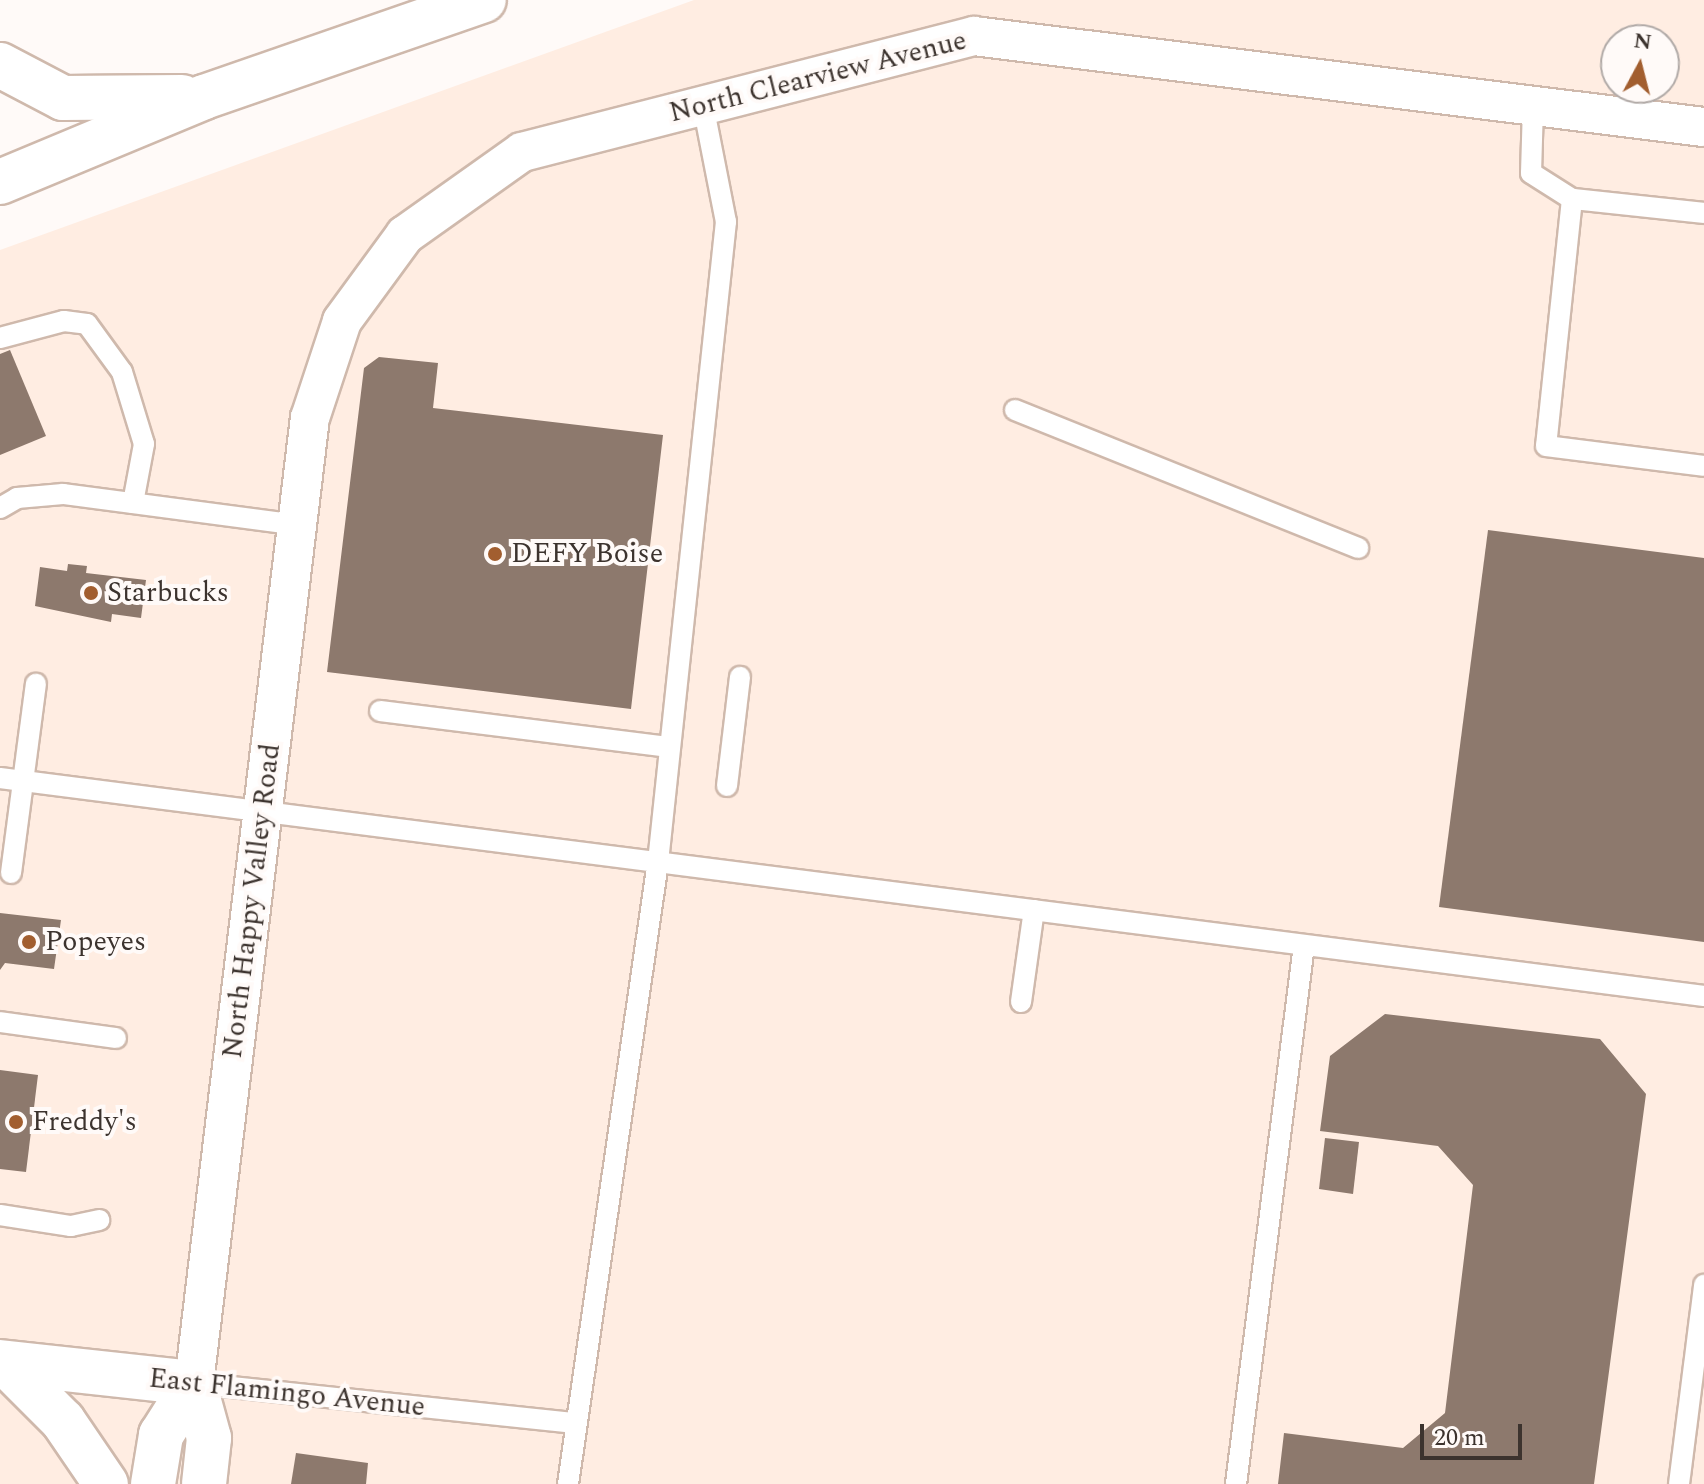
<!DOCTYPE html>
<style>
body{margin:0}
#map{position:relative;width:1704px;height:1484px;overflow:hidden;background:#fffaf8;font-family:Spectral,serif}
div>[style]{position:absolute}
.built>*{inset:0;background:#ffede2}
.building>*{inset:0;background:#8d796d}
.roads{filter:drop-shadow(2px 0 #cfb9ac) drop-shadow(-2px 0 #cfb9ac) drop-shadow(0 2px #cfb9ac) drop-shadow(0 -2px #cfb9ac)}
.service>*{height:20px;margin:-10px;padding:0 10px;transform-origin:10px;border-radius:10px;background:#fff}
.minor>*{height:38px;margin:-19px;padding:0 19px;transform-origin:19px;border-radius:19px;background:#fff}
.secondary>*{height:44px;margin:-22px;padding:0 22px;transform-origin:22px;border-radius:22px;background:#fff}
.motorway>*{height:44px;margin:-22px;padding:0 22px;transform-origin:22px;border-radius:22px;background:#fff}
.dots>*{width:22px;height:22px;translate:-50% -50%;box-sizing:border-box;border:4px solid #fffaf8;border-radius:50%}
span{translate:-50% -50%;white-space:nowrap;text-align:center;line-height:1.15;-webkit-text-stroke:8px #fffaf8;paint-order:stroke}
.street-label{font-size:28px;color:#3c332e}
.poi-label{font-size:28px;color:#3c332e}
.left{translate:0 -50%;text-align:left}
.north{position:absolute;left:1600px;top:24px;width:80px;height:80px;box-sizing:border-box;background:#fffaf8;border:2px solid #b1aaa7;border-radius:50%;rotate:7deg;font-size:22px;font-weight:700;line-height:32px;text-align:center;color:#3c332e}
.north::after{content:'';display:block;margin:auto;width:28px;height:36px;background:#a25e2f;clip-path:polygon(50% 0,100% 100%,50% 72%,0 100%)}
.scale{position:absolute;left:1420px;top:1424px;width:102px;height:36px;box-sizing:border-box;border:4px solid #3c332e;border-top:0;padding-left:10px;font-size:24px;line-height:28px;white-space:nowrap;color:#3c332e;-webkit-text-stroke:6px #fffaf8;paint-order:stroke}
</style>
<div id="map">
<div class="built">
<div style="clip-path:polygon(evenodd,694px 0,1704px 0,1704px 1484px,0 1484px,0 250px,694px 0,1616px 40px,1664px 40px,1664px 88px,1616px 88px,1616px 40px)"></div>
</div>
<div class="building">
<div style="clip-path:polygon(10px 350px,46px 436px,0 455px,0 354px)"></div>
<div style="clip-path:polygon(379px 357px,438px 363px,433px 408px,663px 435px,631px 709px,327px 672px,364px 368px)"></div>
<div style="clip-path:polygon(1488px 530px,1704px 558px,1704px 942px,1439px 907px)"></div>
<div style="clip-path:polygon(68px 564px,87px 566px,86px 573px,146px 580px,141px 618px,112px 614px,111px 622px,35px 606px,40px 567px,67px 571px)"></div>
<div style="clip-path:polygon(0 913px,61px 920px,54px 969px,5px 963px,0 970px)"></div>
<div style="clip-path:polygon(1385px 1014px,1600px 1039px,1646px 1094px,1594px 1484px,1278px 1484px,1284px 1433px,1403px 1448px,1445px 1413px,1473px 1185px,1438px 1146px,1320px 1131px,1330px 1056px)"></div>
<div style="clip-path:polygon(0 1070px,38px 1075px,26px 1172px,0 1169px)"></div>
<div style="clip-path:polygon(1325px 1138px,1359px 1142px,1353px 1194px,1319px 1189px)"></div>
<div style="clip-path:polygon(296px 1453px,368px 1463px,366px 1484px,291px 1484px)"></div>
</div>
<div class="roads">
<div class="service">
<div style="left:1533px;top:106px;width:67px;rotate:91.7deg"></div>
<div style="left:1531px;top:173px;width:49px;rotate:32.4deg"></div>
<div style="left:1704px;top:213px;width:133px;rotate:-173.9deg"></div>
<div style="left:1572px;top:199px;width:248px;rotate:96deg"></div>
<div style="left:1546px;top:446px;width:159px;rotate:7.2deg"></div>
<div style="left:0;top:338px;width:66px;rotate:-14.9deg"></div>
<div style="left:64px;top:321px;width:23px;rotate:7deg"></div>
<div style="left:87px;top:324px;width:59px;rotate:53.9deg"></div>
<div style="left:122px;top:372px;width:75px;rotate:73deg"></div>
<div style="left:144px;top:444px;width:60px;rotate:100.6deg"></div>
<div style="left:1015px;top:410px;width:370px;rotate:21.9deg"></div>
<div style="left:0;top:508px;width:20px;rotate:-30deg"></div>
<div style="left:17px;top:498px;width:46px;rotate:-5deg"></div>
<div style="left:63px;top:494px;width:236px;rotate:7.5deg"></div>
<div style="left:380px;top:711px;width:292px;rotate:7.1deg"></div>
<div style="left:0;top:778px;width:1718px;rotate:7.29deg"></div>
<div style="left:727px;top:786px;width:110px;rotate:-83.2deg"></div>
<div style="left:11px;top:873px;width:191px;rotate:-82.5deg"></div>
<div style="left:1021px;top:1002px;width:93px;rotate:-82deg"></div>
<div style="left:0;top:1022px;width:117px;rotate:7.9deg"></div>
<div style="left:0;top:1215px;width:72px;rotate:8.8deg"></div>
<div style="left:71px;top:1226px;width:29px;rotate:-12deg"></div>
<div style="left:194px;top:1383px;width:383px;rotate:6deg"></div>
<div style="left:568px;top:1484px;width:628px;rotate:-81.77deg"></div>
<div style="left:658px;top:862px;width:644px;rotate:-83.94deg"></div>
<div style="left:726px;top:222px;width:119px;rotate:-101.1deg"></div>
<div style="left:1236px;top:1484px;width:543px;rotate:-82.81deg"></div>
<div style="left:1679px;top:1484px;width:201px;rotate:-82.8deg"></div>
</div>
<div class="minor">
<div style="left:194px;top:1383px;width:972px;rotate:-83.15deg"></div>
<div style="left:310px;top:418px;width:102px;rotate:-71.7deg"></div>
<div style="left:342px;top:321px;width:107px;rotate:-53.8deg"></div>
<div style="left:405px;top:235px;width:143px;rotate:-35.4deg"></div>
<div style="left:522px;top:152px;width:467px;rotate:-14.4deg"></div>
<div style="left:974px;top:36px;width:736px;rotate:7.11deg"></div>
</div>
<div class="secondary">
<div style="left:0;top:1362px;width:195px;rotate:6.2deg"></div>
<div style="left:5px;top:1363px;width:82px;rotate:45deg"></div>
<div style="left:63px;top:1421px;width:76px;rotate:55.7deg"></div>
<div style="left:194px;top:1383px;width:57px;rotate:74.7deg"></div>
<div style="left:209px;top:1438px;width:46px;rotate:96.2deg"></div>
<div style="left:153px;top:1484px;width:50px;rotate:-80.7deg"></div>
<div style="left:161px;top:1435px;width:62px;rotate:-57.6deg"></div>
</div>
<div class="motorway">
<div style="left:0;top:65px;width:71px;rotate:27.6deg"></div>
<div style="left:63px;top:98px;width:119px;rotate:-0.5deg"></div>
<div style="left:0;top:182px;width:221px;rotate:-22.6deg"></div>
<div style="left:204px;top:97px;width:296px;rotate:-19.1deg"></div>
</div>
</div>
<div class="dots">
<div style="left:495px;top:554px;background:#a25e2f"></div>
<div style="left:91px;top:593px;background:#a25e2f"></div>
<div style="left:29px;top:942px;background:#a25e2f"></div>
<div style="left:16px;top:1122px;background:#a25e2f"></div>
</div>
<div class="street-label">
<span style="left:818px;top:77px;rotate:-14deg">North Clearview Avenue</span>
<span style="left:252px;top:901px;rotate:-83deg">North Happy Valley Road</span>
<span style="left:287px;top:1393px;rotate:6deg">East Flamingo Avenue</span>
</div>
<div class="poi-label">
<span class="left" style="left:511px;top:554px">DEFY Boise</span>
<span class="left" style="left:107px;top:593px">Starbucks</span>
<span class="left" style="left:45px;top:942px">Popeyes</span>
<span class="left" style="left:32px;top:1122px">Freddy's</span>
</div>
<div class="north">N</div>
<div class="scale">20 m</div>
</div>
